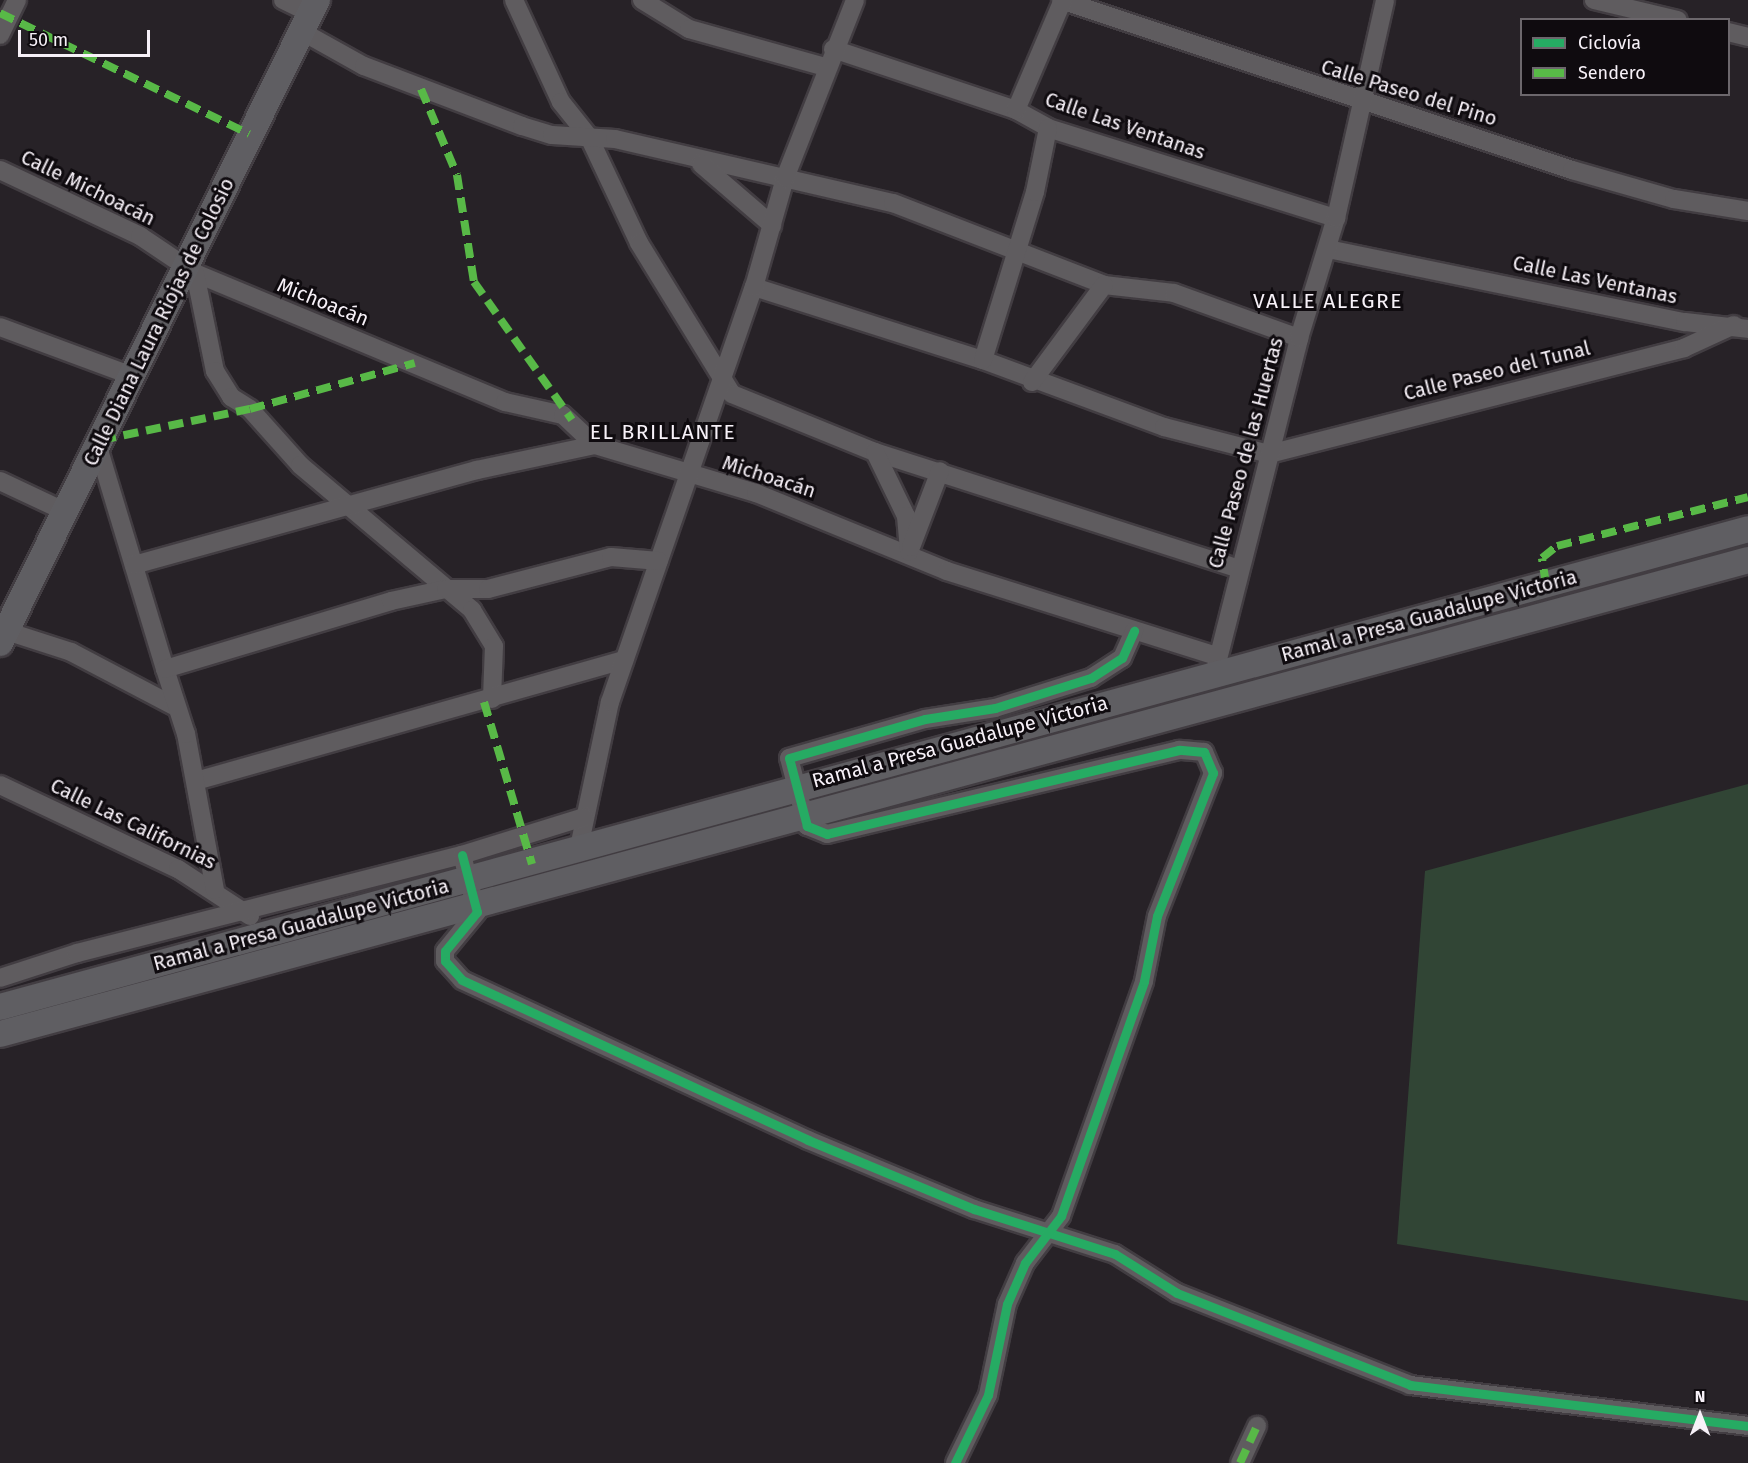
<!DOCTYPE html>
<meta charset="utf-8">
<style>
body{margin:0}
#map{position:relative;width:1748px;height:1463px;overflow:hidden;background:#272227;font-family:"Fira Sans",sans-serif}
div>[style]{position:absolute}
.green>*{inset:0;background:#314535}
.roads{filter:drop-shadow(2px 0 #423d42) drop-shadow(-2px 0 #423d42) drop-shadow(0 2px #423d42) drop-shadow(0 -2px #423d42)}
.street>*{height:18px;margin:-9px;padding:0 9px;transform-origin:9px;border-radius:9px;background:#5f5c5f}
.secondary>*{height:26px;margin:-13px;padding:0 13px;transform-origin:13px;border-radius:13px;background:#5f5e62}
.quiet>*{height:8px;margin-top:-4px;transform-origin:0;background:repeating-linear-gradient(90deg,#58b947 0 15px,transparent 0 23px)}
.cycleway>*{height:9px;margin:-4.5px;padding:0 4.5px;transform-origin:4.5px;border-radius:4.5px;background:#26ab63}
span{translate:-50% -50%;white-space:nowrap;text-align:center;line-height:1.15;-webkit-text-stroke:6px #0f0b0f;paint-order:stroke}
.street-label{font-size:20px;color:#f7f1f8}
.neighbourhood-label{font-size:21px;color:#f7f1f8;letter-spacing:1.5px}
.legend{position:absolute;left:1520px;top:18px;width:210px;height:78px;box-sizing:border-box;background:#0f0b0f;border:2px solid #6c676c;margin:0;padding:8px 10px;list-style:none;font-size:18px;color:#f7f1f8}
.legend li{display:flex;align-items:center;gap:12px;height:30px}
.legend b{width:30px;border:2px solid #6c676c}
.north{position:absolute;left:1670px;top:1385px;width:60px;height:60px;-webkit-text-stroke:4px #0f0b0f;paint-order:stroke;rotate:0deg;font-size:16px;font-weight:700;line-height:24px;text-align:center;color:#f7f1f8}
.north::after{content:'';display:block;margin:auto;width:21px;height:27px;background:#f7f1f8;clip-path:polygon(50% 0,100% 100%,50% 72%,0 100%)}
.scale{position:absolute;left:18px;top:30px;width:132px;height:27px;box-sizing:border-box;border:3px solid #f7f1f8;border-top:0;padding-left:8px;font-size:18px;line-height:21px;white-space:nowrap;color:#f7f1f8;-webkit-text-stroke:4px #0f0b0f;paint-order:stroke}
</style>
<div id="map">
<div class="green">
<div style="clip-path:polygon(1748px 784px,1748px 1301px,1397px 1244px,1425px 871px)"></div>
</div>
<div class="roads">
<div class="street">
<div style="left:283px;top:0;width:30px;rotate:26deg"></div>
<div style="left:514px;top:0;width:112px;rotate:65.3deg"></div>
<div style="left:561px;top:102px;width:45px;rotate:51.3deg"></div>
<div style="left:589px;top:137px;width:117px;rotate:64.7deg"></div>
<div style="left:639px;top:243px;width:177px;rotate:58.4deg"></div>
<div style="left:732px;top:394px;width:154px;rotate:22.1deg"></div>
<div style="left:875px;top:452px;width:382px;rotate:17.8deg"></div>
<div style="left:642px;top:0;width:55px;rotate:31.7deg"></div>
<div style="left:689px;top:29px;width:141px;rotate:15.6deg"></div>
<div style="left:1061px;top:0;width:539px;rotate:18.4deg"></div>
<div style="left:1572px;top:170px;width:106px;rotate:15.9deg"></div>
<div style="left:1674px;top:199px;width:75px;rotate:9.2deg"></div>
<div style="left:1594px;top:0;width:86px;rotate:13.4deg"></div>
<div style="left:301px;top:31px;width:72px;rotate:29.1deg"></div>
<div style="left:364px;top:66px;width:169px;rotate:20.8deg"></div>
<div style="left:522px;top:126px;width:31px;rotate:17deg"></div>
<div style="left:552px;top:135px;width:63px;rotate:3.6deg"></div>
<div style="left:615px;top:139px;width:285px;rotate:13deg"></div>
<div style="left:893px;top:203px;width:226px;rotate:21.2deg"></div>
<div style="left:1104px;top:285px;width:70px;rotate:6.5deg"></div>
<div style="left:1174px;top:293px;width:133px;rotate:19.8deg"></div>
<div style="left:1728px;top:32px;width:21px;rotate:14deg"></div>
<div style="left:0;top:35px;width:39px;rotate:-64deg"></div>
<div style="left:833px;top:49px;width:193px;rotate:18.4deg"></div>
<div style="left:1016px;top:110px;width:37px;rotate:29deg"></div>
<div style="left:1048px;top:128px;width:302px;rotate:17.4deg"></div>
<div style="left:1016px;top:110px;width:120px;rotate:-66.9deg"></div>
<div style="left:701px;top:164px;width:94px;rotate:40.7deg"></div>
<div style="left:0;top:170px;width:155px;rotate:25.2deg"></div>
<div style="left:140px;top:236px;width:66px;rotate:33.9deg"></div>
<div style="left:195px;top:273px;width:336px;rotate:22.6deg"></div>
<div style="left:505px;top:402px;width:59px;rotate:12.6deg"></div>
<div style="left:563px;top:415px;width:44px;rotate:43.2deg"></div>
<div style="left:595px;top:445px;width:168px;rotate:16.6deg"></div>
<div style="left:756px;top:493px;width:206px;rotate:22.2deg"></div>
<div style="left:947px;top:571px;width:283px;rotate:17.5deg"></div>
<div style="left:1328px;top:249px;width:364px;rotate:11.6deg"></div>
<div style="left:1685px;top:322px;width:63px;rotate:6.3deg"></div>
<div style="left:195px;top:273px;width:100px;rotate:78.5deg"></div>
<div style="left:215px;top:371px;width:31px;rotate:58deg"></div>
<div style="left:231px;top:397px;width:22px;rotate:32deg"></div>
<div style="left:250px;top:409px;width:75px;rotate:48.2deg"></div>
<div style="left:300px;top:465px;width:225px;rotate:40.1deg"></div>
<div style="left:472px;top:610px;width:42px;rotate:58.6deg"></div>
<div style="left:494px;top:646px;width:53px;rotate:92.2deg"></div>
<div style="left:754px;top:287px;width:240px;rotate:17.7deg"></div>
<div style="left:983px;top:360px;width:193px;rotate:20.3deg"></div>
<div style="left:1164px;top:427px;width:108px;rotate:14.4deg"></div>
<div style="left:1269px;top:454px;width:428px;rotate:-14.3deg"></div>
<div style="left:1684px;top:348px;width:55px;rotate:-24.7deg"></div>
<div style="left:0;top:327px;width:144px;rotate:20.3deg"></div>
<div style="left:983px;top:360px;width:176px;rotate:-72.8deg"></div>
<div style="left:1035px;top:192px;width:65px;rotate:-78.5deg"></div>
<div style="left:1032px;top:382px;width:121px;rotate:-53.4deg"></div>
<div style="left:98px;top:447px;width:232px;rotate:73.2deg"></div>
<div style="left:875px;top:452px;width:71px;rotate:64.2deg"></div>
<div style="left:906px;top:516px;width:36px;rotate:85deg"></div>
<div style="left:0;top:481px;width:75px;rotate:25.2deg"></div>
<div style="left:911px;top:547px;width:81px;rotate:-69.1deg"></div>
<div style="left:134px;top:565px;width:356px;rotate:-15.5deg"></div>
<div style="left:477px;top:470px;width:121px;rotate:-12deg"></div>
<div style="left:0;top:629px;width:75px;rotate:17.9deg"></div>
<div style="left:71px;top:652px;width:116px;rotate:27.7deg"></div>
<div style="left:1216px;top:667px;width:339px;rotate:-75.8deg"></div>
<div style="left:1299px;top:338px;width:126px;rotate:-72.9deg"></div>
<div style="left:1336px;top:218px;width:223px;rotate:-77.3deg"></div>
<div style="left:196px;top:781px;width:445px;rotate:-15.8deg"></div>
<div style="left:0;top:785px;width:197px;rotate:25.3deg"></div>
<div style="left:178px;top:869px;width:86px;rotate:33.1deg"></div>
<div style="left:578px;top:852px;width:153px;rotate:-78deg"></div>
<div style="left:610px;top:702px;width:439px;rotate:-70.9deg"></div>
<div style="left:754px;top:287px;width:113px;rotate:-74.1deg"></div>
<div style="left:785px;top:178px;width:191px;rotate:-68.5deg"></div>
<div style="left:462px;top:855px;width:59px;rotate:75.3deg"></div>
<div style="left:477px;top:912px;width:50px;rotate:129.4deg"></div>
<div style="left:445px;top:951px;width:10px;rotate:90deg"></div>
<div style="left:445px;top:961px;width:25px;rotate:48deg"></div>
<div style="left:462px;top:980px;width:381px;rotate:24.8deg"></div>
<div style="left:808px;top:1140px;width:180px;rotate:22.6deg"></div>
<div style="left:974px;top:1209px;width:148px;rotate:17.7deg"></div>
<div style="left:1115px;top:1254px;width:73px;rotate:32.2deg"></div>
<div style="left:1177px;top:1293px;width:251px;rotate:21.5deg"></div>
<div style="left:1410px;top:1385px;width:340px;rotate:6.9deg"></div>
<div style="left:215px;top:890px;width:159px;rotate:-100.5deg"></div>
<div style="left:186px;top:734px;width:68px;rotate:-107.9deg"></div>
<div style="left:165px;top:669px;width:236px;rotate:-16.7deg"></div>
<div style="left:391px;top:601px;width:56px;rotate:-12.3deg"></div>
<div style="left:446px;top:589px;width:42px"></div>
<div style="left:488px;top:589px;width:127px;rotate:-14.6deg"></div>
<div style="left:611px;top:557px;width:48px;rotate:4.8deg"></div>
<div style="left:0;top:978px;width:81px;rotate:-18deg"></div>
<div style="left:77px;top:953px;width:397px;rotate:-14.3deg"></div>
<div style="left:462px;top:855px;width:128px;rotate:-17.3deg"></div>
<div style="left:955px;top:1463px;width:76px;rotate:-64.1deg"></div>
<div style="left:988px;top:1395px;width:93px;rotate:-78.2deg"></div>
<div style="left:1007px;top:1304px;width:45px;rotate:-66.3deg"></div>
<div style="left:1025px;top:1263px;width:59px;rotate:-52.5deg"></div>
<div style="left:1061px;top:1216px;width:249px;rotate:-70.5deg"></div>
<div style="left:1144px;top:981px;width:66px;rotate:-78.7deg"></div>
<div style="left:1157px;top:916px;width:154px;rotate:-68.6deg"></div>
<div style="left:1213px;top:773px;width:23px;rotate:-113deg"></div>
<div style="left:1204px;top:752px;width:25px;rotate:-175deg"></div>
<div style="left:1179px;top:750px;width:362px;rotate:166.6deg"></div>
<div style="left:827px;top:834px;width:22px;rotate:-158deg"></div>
<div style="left:807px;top:826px;width:70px;rotate:-104.8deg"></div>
<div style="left:789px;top:758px;width:141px;rotate:-16deg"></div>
<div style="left:925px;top:719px;width:71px;rotate:-8.9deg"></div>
<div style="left:995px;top:708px;width:101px;rotate:-17.4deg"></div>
<div style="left:1091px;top:678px;width:37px;rotate:-33deg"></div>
<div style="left:1122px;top:658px;width:30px;rotate:-66deg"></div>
<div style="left:1240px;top:1463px;width:41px;rotate:-65.3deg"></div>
</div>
<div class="secondary">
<div style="left:0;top:643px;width:717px;rotate:-63.76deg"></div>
<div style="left:0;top:1007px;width:1812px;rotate:-15.29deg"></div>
<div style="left:0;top:1034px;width:1811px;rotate:-15.17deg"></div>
</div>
</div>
<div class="quiet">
<div style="left:0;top:13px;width:277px;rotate:25.9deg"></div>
<div style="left:421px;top:89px;width:93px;rotate:67.3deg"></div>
<div style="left:457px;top:175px;width:108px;rotate:81deg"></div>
<div style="left:474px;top:282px;width:169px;rotate:54.6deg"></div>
<div style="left:101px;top:440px;width:152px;rotate:-11.8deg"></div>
<div style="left:250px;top:409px;width:171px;rotate:-15.6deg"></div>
<div style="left:1546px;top:584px;width:26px;rotate:-99deg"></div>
<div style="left:1542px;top:558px;width:19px;rotate:-39deg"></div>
<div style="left:1557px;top:546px;width:197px;rotate:-14.4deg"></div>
<div style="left:484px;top:702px;width:169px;rotate:73.5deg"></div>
<div style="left:1240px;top:1463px;width:41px;rotate:-65.3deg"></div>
</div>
<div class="cycleway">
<div style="left:462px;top:855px;width:59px;rotate:75.3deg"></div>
<div style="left:477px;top:912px;width:50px;rotate:129.4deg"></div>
<div style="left:445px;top:951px;width:10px;rotate:90deg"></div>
<div style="left:445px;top:961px;width:25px;rotate:48deg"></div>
<div style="left:462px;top:980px;width:381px;rotate:24.8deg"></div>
<div style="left:808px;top:1140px;width:180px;rotate:22.6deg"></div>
<div style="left:974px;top:1209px;width:148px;rotate:17.7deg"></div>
<div style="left:1115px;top:1254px;width:73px;rotate:32.2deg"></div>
<div style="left:1177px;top:1293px;width:251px;rotate:21.5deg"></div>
<div style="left:1410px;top:1385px;width:340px;rotate:6.9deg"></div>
<div style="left:955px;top:1463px;width:76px;rotate:-64.1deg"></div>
<div style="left:988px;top:1395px;width:93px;rotate:-78.2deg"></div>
<div style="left:1007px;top:1304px;width:45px;rotate:-66.3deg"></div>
<div style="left:1025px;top:1263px;width:59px;rotate:-52.5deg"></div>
<div style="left:1061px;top:1216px;width:249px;rotate:-70.5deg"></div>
<div style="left:1144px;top:981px;width:66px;rotate:-78.7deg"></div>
<div style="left:1157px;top:916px;width:154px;rotate:-68.6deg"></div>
<div style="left:1213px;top:773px;width:23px;rotate:-113deg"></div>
<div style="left:1204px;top:752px;width:25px;rotate:-175deg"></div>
<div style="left:1179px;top:750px;width:362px;rotate:166.6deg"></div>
<div style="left:827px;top:834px;width:22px;rotate:-158deg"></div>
<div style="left:807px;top:826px;width:70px;rotate:-104.8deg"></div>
<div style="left:789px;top:758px;width:141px;rotate:-16deg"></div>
<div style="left:925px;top:719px;width:71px;rotate:-8.9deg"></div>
<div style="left:995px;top:708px;width:101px;rotate:-17.4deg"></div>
<div style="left:1091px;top:678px;width:37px;rotate:-33deg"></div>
<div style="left:1122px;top:658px;width:30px;rotate:-66deg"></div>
</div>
<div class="street-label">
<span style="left:1409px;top:93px;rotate:17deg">Calle Paseo del Pino</span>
<span style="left:1125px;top:126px;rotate:19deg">Calle Las Ventanas</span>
<span style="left:88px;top:188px;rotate:26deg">Calle Michoacán</span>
<span style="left:1595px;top:280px;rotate:12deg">Calle Las Ventanas</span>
<span style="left:323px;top:302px;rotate:22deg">Michoacán</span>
<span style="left:159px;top:322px;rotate:-64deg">Calle Diana Laura Riojas de Colosio</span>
<span style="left:1497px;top:371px;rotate:-14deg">Calle Paseo del Tunal</span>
<span style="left:1246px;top:453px;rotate:-75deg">Calle Paseo de las Huertas</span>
<span style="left:769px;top:477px;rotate:18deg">Michoacán</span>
<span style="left:1429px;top:616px;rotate:-15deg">Ramal a Presa Guadalupe Victoria</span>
<span style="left:960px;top:742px;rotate:-15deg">Ramal a Presa Guadalupe Victoria</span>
<span style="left:133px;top:824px;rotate:26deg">Calle Las Californias</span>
<span style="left:301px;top:925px;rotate:-15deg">Ramal a Presa Guadalupe Victoria</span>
</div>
<div class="neighbourhood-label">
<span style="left:1328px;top:301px">VALLE ALEGRE</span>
<span style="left:663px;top:432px">EL BRILLANTE</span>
</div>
<ul class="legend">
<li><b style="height:8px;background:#26ab63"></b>Ciclovía</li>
<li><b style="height:8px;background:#58b947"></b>Sendero</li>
</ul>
<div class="north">N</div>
<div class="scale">50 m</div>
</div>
